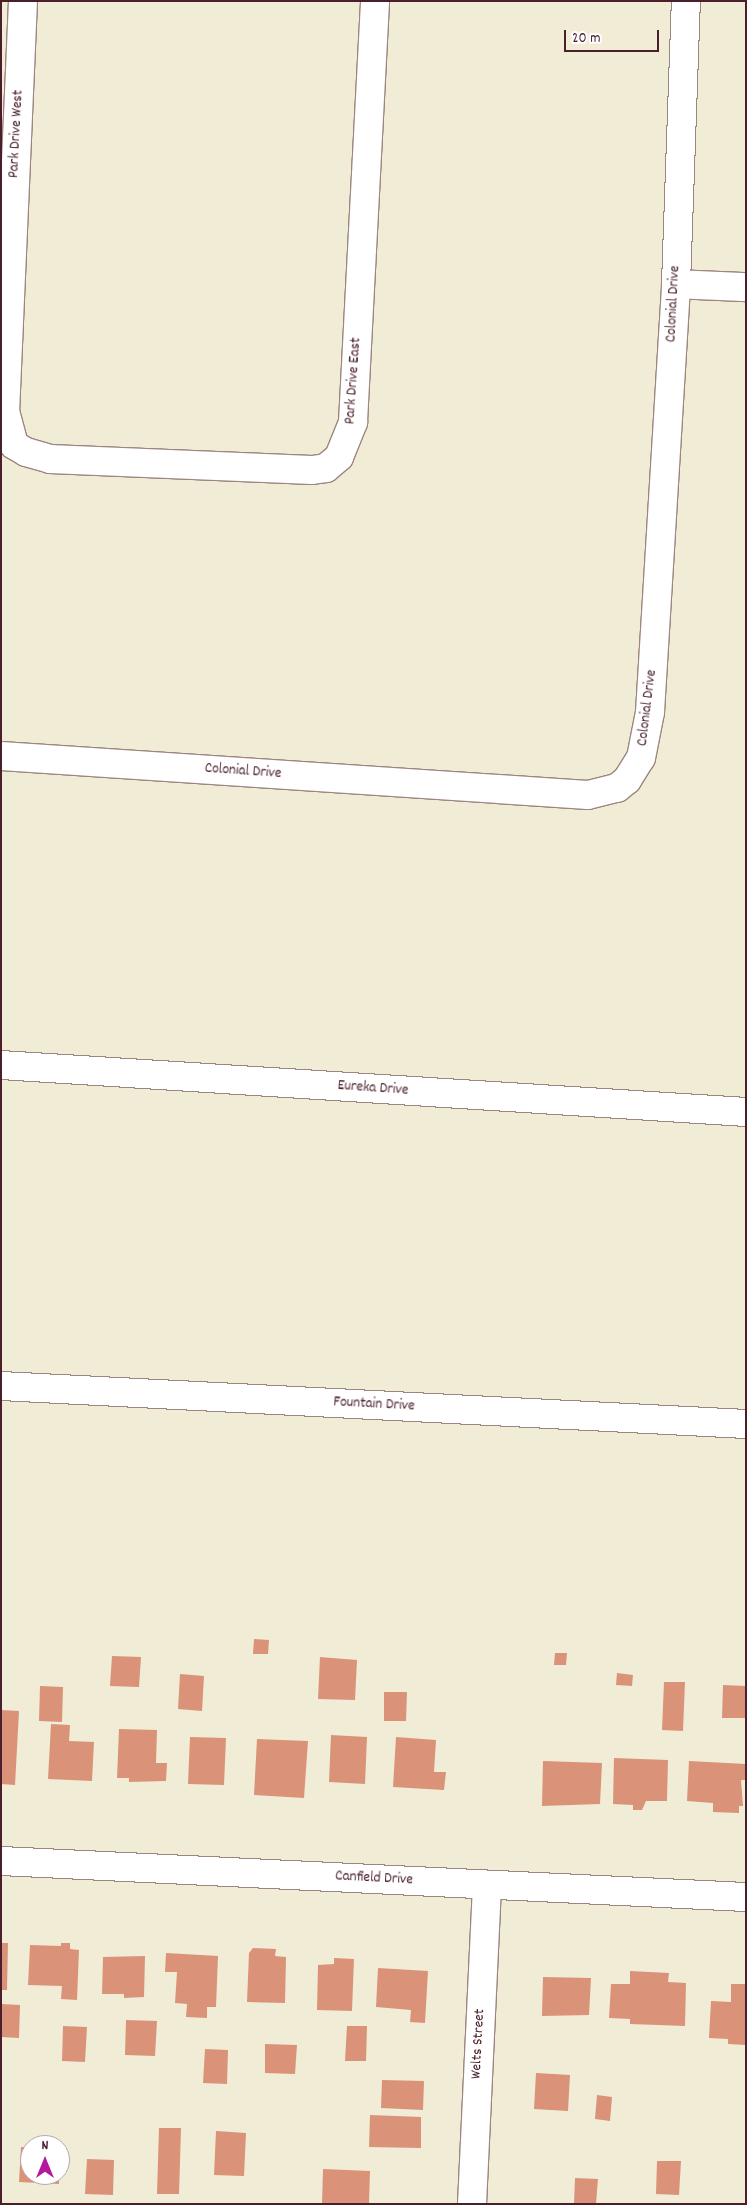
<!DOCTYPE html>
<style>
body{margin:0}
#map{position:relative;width:747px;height:2205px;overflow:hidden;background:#f0ecd6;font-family:Dekko,sans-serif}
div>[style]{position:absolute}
.building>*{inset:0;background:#da9379}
.roads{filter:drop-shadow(1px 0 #9d8680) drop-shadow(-1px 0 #9d8680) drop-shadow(0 1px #9d8680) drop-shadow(0 -1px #9d8680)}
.minor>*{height:28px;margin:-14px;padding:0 14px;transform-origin:14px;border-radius:14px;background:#fff}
span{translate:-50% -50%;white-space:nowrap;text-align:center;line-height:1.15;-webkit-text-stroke:4.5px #fff;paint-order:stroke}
.street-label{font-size:15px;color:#4a1f2b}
.frame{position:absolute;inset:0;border:2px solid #4a1f2b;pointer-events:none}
.north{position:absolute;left:20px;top:2135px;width:50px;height:50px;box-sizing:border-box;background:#fff;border:1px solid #b7a5aa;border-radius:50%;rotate:0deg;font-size:14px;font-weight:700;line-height:20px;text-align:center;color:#4a1f2b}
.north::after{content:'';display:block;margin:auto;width:18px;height:22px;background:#b5179e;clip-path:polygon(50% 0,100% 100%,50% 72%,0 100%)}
.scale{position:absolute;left:564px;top:30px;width:95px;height:22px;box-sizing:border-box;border:2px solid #4a1f2b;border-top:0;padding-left:6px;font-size:15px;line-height:18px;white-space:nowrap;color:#4a1f2b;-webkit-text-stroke:4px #fff;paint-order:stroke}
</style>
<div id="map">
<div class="building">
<div style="clip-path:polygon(254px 1639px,269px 1640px,268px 1654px,253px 1654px)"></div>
<div style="clip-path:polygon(555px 1653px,567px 1653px,566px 1665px,554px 1665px)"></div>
<div style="clip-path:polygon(112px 1656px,141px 1657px,139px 1687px,110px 1686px)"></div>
<div style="clip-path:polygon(320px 1657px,357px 1660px,355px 1700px,318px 1699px)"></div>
<div style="clip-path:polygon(617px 1673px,633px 1675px,632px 1686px,616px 1685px)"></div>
<div style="clip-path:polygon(180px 1674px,204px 1676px,202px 1711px,178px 1709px)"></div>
<div style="clip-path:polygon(664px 1682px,685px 1682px,683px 1731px,662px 1730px)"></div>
<div style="clip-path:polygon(723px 1685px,746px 1686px,746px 1718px,722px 1718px)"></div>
<div style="clip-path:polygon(40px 1686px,63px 1687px,62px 1722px,39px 1721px)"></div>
<div style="clip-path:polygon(384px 1692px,407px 1692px,406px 1721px,384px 1721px)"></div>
<div style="clip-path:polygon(1px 1710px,19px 1711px,15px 1785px,1px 1784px)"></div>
<div style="clip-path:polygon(51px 1724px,70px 1725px,69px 1741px,94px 1742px,92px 1781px,48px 1779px)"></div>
<div style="clip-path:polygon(119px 1729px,157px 1730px,156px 1763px,167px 1763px,166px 1781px,129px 1782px,129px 1778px,117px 1778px)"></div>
<div style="clip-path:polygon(331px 1735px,367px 1737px,365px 1784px,329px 1782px)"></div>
<div style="clip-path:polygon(190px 1737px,226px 1738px,224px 1785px,188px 1784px)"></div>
<div style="clip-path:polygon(396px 1737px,436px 1740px,434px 1772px,446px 1772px,444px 1790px,393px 1787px)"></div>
<div style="clip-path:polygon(257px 1739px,308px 1741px,304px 1798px,254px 1795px)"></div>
<div style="clip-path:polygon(614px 1758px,668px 1760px,667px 1801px,646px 1801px,642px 1810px,633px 1810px,633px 1805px,613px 1804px)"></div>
<div style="clip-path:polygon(543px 1761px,602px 1763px,600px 1804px,542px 1806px)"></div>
<div style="clip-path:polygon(689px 1761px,746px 1764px,746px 1780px,741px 1780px,743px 1806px,739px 1806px,739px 1813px,713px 1812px,713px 1803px,687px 1801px)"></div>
<div style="clip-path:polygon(1px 1943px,8px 1943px,7px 1990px,1px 1990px)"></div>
<div style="clip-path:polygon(61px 1943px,70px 1943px,70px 1949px,79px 1950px,77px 2000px,61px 1999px,62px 1986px,28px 1985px,30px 1945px,61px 1946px)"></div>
<div style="clip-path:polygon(253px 1948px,276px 1949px,275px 1956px,286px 1957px,285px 2003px,247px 2002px,249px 1953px)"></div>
<div style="clip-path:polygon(166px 1953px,218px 1956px,216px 2007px,207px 2007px,207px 2018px,186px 2017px,187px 2004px,175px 2003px,177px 1972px,165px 1972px)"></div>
<div style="clip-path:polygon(145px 1956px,144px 1997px,124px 1998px,124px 1994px,102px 1994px,103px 1957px)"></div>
<div style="clip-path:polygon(334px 1958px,354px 1959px,352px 2011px,317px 2010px,318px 1965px,334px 1964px)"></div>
<div style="clip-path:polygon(378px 1968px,428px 1971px,425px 2023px,410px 2022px,411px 2010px,376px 2007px)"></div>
<div style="clip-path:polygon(630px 1971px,669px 1973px,668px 1982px,686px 1983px,685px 2026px,630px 2024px,630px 2019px,609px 2018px,611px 1984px,630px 1984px)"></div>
<div style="clip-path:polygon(543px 1977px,591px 1978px,589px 2015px,542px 2016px)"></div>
<div style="clip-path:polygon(731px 1984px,746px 1984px,746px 2045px,728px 2044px,728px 2039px,709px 2038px,711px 2001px,731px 2002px)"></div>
<div style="clip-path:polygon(1px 2004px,20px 2005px,19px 2038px,1px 2037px)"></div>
<div style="clip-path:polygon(126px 2020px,157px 2021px,155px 2056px,125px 2055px)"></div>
<div style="clip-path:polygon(63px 2026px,87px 2027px,85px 2062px,62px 2061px)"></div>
<div style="clip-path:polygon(347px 2026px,367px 2026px,366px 2061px,345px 2061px)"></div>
<div style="clip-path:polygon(265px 2044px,297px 2045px,295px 2074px,265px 2073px)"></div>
<div style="clip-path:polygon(205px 2049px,228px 2050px,227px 2084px,203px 2083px)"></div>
<div style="clip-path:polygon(536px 2073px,570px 2075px,568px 2111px,534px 2109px)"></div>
<div style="clip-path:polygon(382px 2080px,424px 2081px,423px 2110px,381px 2108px)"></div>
<div style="clip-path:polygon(597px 2095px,612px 2097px,610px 2121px,595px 2119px)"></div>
<div style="clip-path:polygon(370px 2115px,421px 2117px,421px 2148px,369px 2147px)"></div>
<div style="clip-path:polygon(159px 2128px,181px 2128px,179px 2194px,157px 2194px)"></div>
<div style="clip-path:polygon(216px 2131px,246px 2133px,244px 2176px,214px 2175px)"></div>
<div style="clip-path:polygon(21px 2147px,30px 2147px,30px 2175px,59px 2175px,59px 2184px,19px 2182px)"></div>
<div style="clip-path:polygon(87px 2159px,114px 2160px,113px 2195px,85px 2194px)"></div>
<div style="clip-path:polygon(657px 2161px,681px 2161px,679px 2195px,656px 2194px)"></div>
<div style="clip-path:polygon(323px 2169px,370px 2171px,369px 2204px,322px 2204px)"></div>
<div style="clip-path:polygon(575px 2178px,598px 2179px,596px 2204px,574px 2204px)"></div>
</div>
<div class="roads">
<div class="minor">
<div style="left:23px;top:1px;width:410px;rotate:92.5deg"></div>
<div style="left:5px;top:411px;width:35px;rotate:75deg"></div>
<div style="left:14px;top:445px;width:14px;rotate:30deg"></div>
<div style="left:26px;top:452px;width:25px;rotate:16deg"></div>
<div style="left:50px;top:459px;width:262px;rotate:2.4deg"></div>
<div style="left:312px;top:470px;width:14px;rotate:-8deg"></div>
<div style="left:326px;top:468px;width:17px;rotate:-40deg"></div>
<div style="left:339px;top:457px;width:38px;rotate:-68deg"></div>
<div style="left:353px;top:422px;width:422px;rotate:-87deg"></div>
<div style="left:676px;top:284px;width:70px;rotate:2.5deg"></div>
<div style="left:1px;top:756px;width:588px;rotate:3.8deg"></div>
<div style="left:588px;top:795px;width:30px;rotate:-14deg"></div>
<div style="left:617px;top:788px;width:13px;rotate:-39deg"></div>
<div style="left:627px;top:780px;width:26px;rotate:-58deg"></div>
<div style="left:641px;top:758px;width:47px;rotate:-78.9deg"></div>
<div style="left:650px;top:712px;width:429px;rotate:-86.5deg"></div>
<div style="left:676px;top:284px;width:283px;rotate:-88deg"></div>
<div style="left:1px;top:1065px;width:746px;rotate:3.61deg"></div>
<div style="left:1px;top:1386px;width:746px;rotate:2.92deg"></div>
<div style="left:1px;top:1861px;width:746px;rotate:2.77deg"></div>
<div style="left:472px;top:2204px;width:319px;rotate:-87.3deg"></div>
</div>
</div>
<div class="street-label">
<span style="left:17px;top:134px;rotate:-87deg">Park Drive West</span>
<span style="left:674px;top:304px;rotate:-87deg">Colonial Drive</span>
<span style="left:354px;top:381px;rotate:-86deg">Park Drive East</span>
<span style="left:648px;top:708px;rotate:-83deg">Colonial Drive</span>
<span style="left:243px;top:772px;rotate:4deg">Colonial Drive</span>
<span style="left:373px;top:1089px;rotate:4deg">Eureka Drive</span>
<span style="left:374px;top:1405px;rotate:3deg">Fountain Drive</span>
<span style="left:374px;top:1879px;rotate:3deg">Canfield Drive</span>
<span style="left:479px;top:2044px;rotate:-87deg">Welts Street</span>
</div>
<div class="frame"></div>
<div class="north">N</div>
<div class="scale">20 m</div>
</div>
